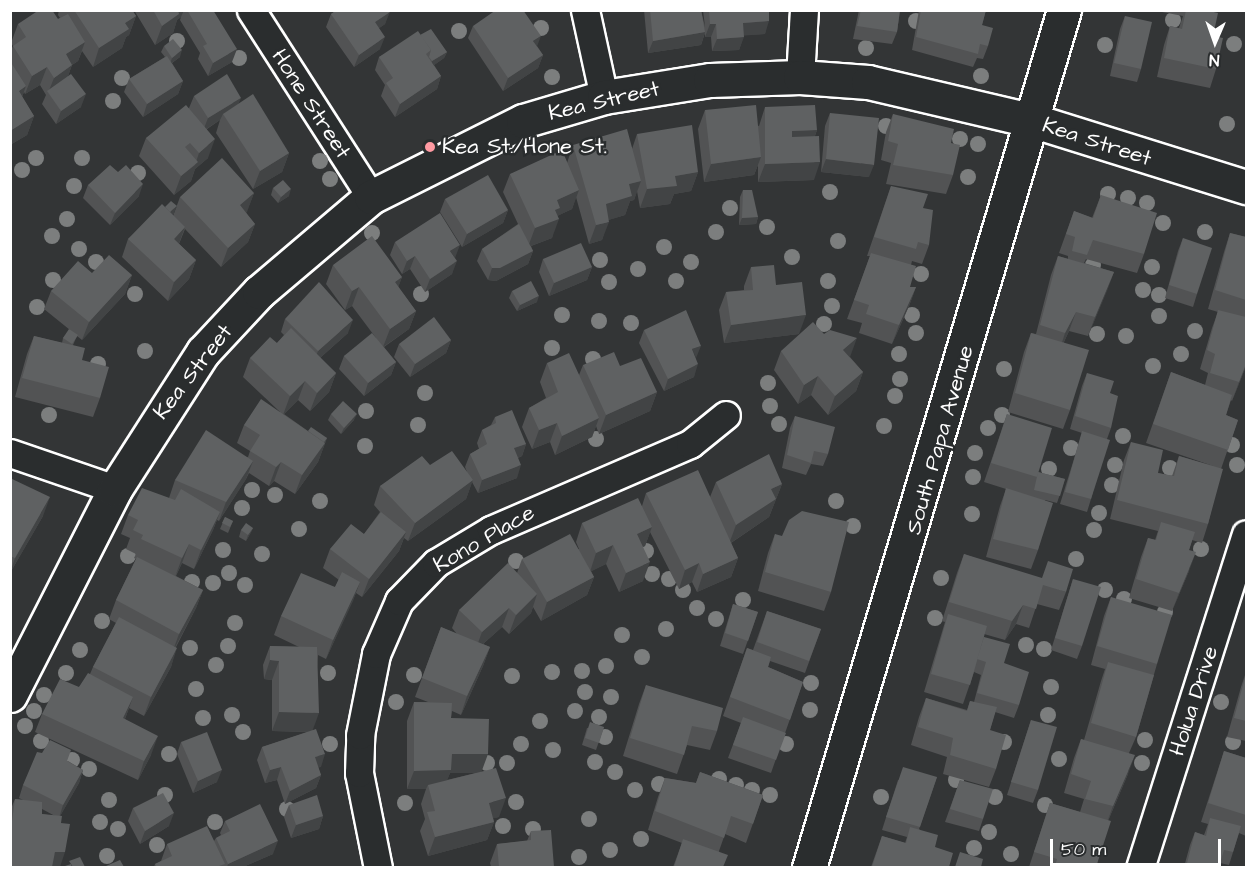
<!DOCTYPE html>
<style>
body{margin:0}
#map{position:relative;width:1257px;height:878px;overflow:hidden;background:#333536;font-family:"Architects Daughter",sans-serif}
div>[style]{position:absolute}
.roads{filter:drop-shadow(2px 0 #fff) drop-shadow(-2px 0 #fff) drop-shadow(0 2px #fff) drop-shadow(0 -2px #fff)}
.street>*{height:27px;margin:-13.5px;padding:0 13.5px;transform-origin:13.5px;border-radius:13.5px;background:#2a2d2e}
.secondary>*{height:33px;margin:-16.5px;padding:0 16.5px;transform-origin:16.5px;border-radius:16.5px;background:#2a2d2e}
.trees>*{width:16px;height:16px;margin:-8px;border-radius:50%;background:#7c7e7e}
.wall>*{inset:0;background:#525354}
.shaded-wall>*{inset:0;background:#424445}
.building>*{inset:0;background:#5f6162}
.dots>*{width:16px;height:16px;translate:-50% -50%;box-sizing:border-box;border:3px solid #2a2d2e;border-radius:50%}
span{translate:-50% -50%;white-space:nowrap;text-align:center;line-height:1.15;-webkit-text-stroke:5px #2a2d2e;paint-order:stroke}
.street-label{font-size:22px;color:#fff}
.poi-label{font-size:22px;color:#fff}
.left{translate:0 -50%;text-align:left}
.frame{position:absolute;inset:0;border:12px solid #fff;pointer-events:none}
.north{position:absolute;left:1185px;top:12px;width:60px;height:60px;-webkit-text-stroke:4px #2a2d2e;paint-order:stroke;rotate:182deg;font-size:16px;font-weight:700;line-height:24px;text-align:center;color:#fff}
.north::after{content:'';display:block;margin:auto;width:21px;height:27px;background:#fff;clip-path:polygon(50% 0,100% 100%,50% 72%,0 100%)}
.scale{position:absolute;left:1050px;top:839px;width:171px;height:27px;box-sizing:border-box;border:3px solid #fff;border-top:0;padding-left:8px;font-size:18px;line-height:21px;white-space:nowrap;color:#fff;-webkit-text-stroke:4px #2a2d2e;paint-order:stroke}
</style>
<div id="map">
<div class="roads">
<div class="street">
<div style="left:251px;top:10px;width:222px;rotate:57.3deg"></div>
<div style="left:585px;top:10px;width:89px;rotate:77.7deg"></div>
<div style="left:800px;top:77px;width:67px;rotate:-86.6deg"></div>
<div style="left:10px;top:453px;width:111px;rotate:18.9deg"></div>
<div style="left:378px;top:868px;width:97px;rotate:-101.3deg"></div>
<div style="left:359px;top:773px;width:38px;rotate:-88deg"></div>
<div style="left:360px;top:735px;width:83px;rotate:-78.8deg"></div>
<div style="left:376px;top:654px;width:58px;rotate:-66.5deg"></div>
<div style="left:399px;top:601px;width:53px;rotate:-45.8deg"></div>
<div style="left:436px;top:563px;width:64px;rotate:-31deg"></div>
<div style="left:491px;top:530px;width:217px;rotate:-23.4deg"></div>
<div style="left:690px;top:444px;width:46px;rotate:-38.9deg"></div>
<div style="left:1140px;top:868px;width:350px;rotate:-72.4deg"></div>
</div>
<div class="secondary">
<div style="left:10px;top:695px;width:231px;rotate:-63deg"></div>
<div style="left:115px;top:489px;width:163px;rotate:-57.3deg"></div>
<div style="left:203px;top:352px;width:82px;rotate:-47deg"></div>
<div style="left:259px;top:292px;width:147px;rotate:-40.3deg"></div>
<div style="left:371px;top:197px;width:170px;rotate:-26.6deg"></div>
<div style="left:523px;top:121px;width:84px;rotate:-16.5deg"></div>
<div style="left:604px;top:97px;width:107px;rotate:-9.1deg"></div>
<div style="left:710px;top:80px;width:90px;rotate:-1.9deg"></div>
<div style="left:800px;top:77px;width:68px;rotate:4.2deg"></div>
<div style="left:868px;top:82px;width:171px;rotate:13.2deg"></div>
<div style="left:1034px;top:121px;width:222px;rotate:17.3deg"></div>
<div style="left:809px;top:868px;width:895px;rotate:-73.45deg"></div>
</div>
</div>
<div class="trees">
<div style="left:1173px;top:20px"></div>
<div style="left:916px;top:21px"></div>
<div style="left:541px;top:28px"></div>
<div style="left:459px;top:31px"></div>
<div style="left:177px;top:41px"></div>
<div style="left:1234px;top:44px"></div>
<div style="left:1105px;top:45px"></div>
<div style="left:866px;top:48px"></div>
<div style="left:239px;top:58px"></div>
<div style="left:981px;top:76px"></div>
<div style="left:552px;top:77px"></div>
<div style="left:122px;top:78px"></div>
<div style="left:113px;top:101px"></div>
<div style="left:1227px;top:124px"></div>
<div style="left:886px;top:126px"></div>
<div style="left:960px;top:139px"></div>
<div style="left:978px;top:144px"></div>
<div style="left:36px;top:158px"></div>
<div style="left:82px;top:158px"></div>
<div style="left:320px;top:161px"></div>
<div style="left:22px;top:170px"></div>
<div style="left:138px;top:173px"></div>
<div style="left:968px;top:177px"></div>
<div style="left:330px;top:179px"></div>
<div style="left:74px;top:186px"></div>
<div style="left:830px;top:192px"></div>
<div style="left:1108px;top:194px"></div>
<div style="left:1128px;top:198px"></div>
<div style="left:1147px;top:203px"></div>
<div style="left:730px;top:208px"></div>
<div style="left:67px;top:219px"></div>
<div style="left:1163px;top:223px"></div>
<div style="left:767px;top:227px"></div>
<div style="left:716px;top:232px"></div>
<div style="left:1205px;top:232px"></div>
<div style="left:372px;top:233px"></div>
<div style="left:52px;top:236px"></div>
<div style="left:838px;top:241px"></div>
<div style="left:664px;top:247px"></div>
<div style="left:79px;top:249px"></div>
<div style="left:792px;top:257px"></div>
<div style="left:600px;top:260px"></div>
<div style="left:96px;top:262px"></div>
<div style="left:691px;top:262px"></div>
<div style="left:1093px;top:265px"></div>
<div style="left:1152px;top:267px"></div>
<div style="left:638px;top:269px"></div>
<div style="left:921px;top:274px"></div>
<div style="left:53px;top:280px"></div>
<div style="left:676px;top:281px"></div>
<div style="left:828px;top:281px"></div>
<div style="left:609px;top:282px"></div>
<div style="left:1143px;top:290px"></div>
<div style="left:135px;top:294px"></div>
<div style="left:421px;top:294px"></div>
<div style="left:1159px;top:295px"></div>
<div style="left:832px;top:306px"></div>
<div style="left:37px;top:307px"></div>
<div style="left:562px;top:315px"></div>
<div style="left:912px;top:315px"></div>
<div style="left:1159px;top:316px"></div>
<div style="left:599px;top:321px"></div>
<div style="left:631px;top:323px"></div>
<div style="left:824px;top:324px"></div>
<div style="left:1195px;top:331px"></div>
<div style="left:916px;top:333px"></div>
<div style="left:1097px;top:334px"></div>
<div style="left:1126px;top:336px"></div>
<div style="left:552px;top:348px"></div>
<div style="left:145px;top:351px"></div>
<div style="left:899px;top:354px"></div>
<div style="left:1181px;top:354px"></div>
<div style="left:593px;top:359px"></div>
<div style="left:98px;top:364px"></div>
<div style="left:1153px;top:366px"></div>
<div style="left:1004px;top:369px"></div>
<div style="left:900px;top:379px"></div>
<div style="left:768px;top:383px"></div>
<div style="left:425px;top:393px"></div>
<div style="left:895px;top:396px"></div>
<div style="left:770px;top:406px"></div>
<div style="left:366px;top:411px"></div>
<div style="left:49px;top:415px"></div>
<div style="left:1002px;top:415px"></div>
<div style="left:779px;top:424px"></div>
<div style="left:418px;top:425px"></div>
<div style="left:884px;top:426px"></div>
<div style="left:988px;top:428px"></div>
<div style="left:1123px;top:436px"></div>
<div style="left:596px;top:439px"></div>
<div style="left:1232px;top:445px"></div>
<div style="left:365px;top:446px"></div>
<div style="left:1071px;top:448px"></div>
<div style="left:975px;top:453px"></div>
<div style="left:1115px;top:465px"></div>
<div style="left:1237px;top:465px"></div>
<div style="left:1170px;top:468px"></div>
<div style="left:1049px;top:469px"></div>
<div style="left:973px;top:477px"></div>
<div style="left:1112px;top:485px"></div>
<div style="left:252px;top:490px"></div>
<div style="left:275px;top:495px"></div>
<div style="left:320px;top:501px"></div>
<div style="left:836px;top:501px"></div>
<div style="left:242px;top:508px"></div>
<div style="left:1099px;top:513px"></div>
<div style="left:972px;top:514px"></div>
<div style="left:853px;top:526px"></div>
<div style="left:299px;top:529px"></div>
<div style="left:1094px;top:530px"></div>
<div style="left:1201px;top:549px"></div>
<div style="left:223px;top:550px"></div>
<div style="left:646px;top:551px"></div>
<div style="left:262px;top:554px"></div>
<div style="left:128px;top:556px"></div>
<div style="left:1076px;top:559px"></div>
<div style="left:516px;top:561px"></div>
<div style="left:229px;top:573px"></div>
<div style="left:652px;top:574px"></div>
<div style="left:941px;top:578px"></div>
<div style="left:669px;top:579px"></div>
<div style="left:192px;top:582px"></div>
<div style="left:213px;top:583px"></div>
<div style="left:245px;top:585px"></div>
<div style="left:683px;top:590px"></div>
<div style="left:1105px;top:590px"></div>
<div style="left:1124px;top:599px"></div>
<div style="left:743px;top:600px"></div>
<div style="left:697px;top:608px"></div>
<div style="left:1165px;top:612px"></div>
<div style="left:935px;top:618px"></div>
<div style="left:716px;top:619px"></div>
<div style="left:102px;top:621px"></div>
<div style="left:235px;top:623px"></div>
<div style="left:666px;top:629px"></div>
<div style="left:622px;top:635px"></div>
<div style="left:1026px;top:645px"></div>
<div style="left:228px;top:646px"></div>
<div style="left:190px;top:648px"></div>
<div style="left:1044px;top:649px"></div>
<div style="left:80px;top:650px"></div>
<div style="left:642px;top:657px"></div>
<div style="left:216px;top:665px"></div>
<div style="left:606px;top:666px"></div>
<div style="left:582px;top:671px"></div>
<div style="left:552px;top:672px"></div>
<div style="left:66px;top:673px"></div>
<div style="left:328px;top:673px"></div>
<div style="left:414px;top:675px"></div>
<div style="left:512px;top:676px"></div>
<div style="left:811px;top:683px"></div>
<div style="left:1051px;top:687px"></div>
<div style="left:196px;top:689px"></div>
<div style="left:585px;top:692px"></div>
<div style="left:44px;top:695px"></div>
<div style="left:611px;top:697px"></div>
<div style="left:396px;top:702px"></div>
<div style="left:1221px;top:702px"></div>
<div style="left:810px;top:710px"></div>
<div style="left:34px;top:711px"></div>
<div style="left:575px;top:711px"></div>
<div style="left:232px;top:715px"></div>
<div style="left:1048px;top:715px"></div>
<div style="left:599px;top:717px"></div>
<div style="left:203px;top:718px"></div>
<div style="left:540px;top:721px"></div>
<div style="left:25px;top:726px"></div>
<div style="left:243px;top:732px"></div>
<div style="left:605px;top:737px"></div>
<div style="left:1145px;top:740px"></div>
<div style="left:41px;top:741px"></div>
<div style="left:1004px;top:742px"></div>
<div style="left:1233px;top:742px"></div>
<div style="left:330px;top:744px"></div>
<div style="left:521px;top:744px"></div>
<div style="left:786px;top:744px"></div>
<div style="left:553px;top:750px"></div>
<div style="left:169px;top:754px"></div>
<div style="left:1059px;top:759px"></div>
<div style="left:72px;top:760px"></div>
<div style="left:595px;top:762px"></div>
<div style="left:487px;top:763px"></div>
<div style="left:507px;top:763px"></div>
<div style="left:1142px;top:763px"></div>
<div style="left:89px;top:769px"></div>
<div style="left:615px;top:772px"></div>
<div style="left:719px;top:779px"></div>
<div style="left:956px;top:780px"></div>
<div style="left:659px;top:784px"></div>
<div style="left:736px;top:785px"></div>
<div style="left:635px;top:790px"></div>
<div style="left:752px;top:790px"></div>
<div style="left:165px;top:795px"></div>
<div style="left:770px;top:795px"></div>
<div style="left:881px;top:797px"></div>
<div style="left:995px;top:797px"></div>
<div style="left:109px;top:800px"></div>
<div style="left:516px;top:802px"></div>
<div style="left:405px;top:803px"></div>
<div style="left:1045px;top:805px"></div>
<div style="left:287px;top:809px"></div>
<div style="left:589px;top:819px"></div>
<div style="left:100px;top:822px"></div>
<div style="left:215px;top:822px"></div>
<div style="left:503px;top:826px"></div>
<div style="left:118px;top:829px"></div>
<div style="left:533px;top:829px"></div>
<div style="left:989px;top:832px"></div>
<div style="left:641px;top:839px"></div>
<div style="left:157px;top:845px"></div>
<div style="left:974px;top:848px"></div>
<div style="left:610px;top:850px"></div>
<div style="left:1011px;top:854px"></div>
<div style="left:107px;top:856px"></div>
<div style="left:579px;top:857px"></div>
</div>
<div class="wall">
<div style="clip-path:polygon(59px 10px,132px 10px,136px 16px,129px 35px,126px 37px,122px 48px,93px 67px,82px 51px,78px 61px,72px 65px,68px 76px,81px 107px,56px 124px,42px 104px,46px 95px,40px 85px,25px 94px,24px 92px,22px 97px,34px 116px,27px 135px,10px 145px,10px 52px,13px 46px,11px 43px,18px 24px,58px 19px,60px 18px,58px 15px)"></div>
<div style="clip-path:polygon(134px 10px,213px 10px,232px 62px,208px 76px,198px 59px,200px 53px,180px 20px,181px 17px,177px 20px,173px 33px,155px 45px)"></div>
<div style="clip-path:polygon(333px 10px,389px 10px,385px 24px,379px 28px,380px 49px,354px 67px,326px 27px,331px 14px,334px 12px)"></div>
<div style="clip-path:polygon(644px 10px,701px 10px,705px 27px,703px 10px,769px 10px,765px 34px,744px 35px,739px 50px,712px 51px,711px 37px,705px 37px,705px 33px,701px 45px,648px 53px)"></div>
<div style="clip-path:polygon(859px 10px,900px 10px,897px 32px,892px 44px,853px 39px)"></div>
<div style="clip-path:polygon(919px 10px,986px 10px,982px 25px,988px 46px,983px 59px,977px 58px,973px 67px,912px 50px)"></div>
<div style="clip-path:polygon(1152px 10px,1205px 10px,1213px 36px,1216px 69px,1210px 88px,1157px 77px,1164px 45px,1170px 26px,1179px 28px,1183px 16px)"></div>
<div style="clip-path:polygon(1125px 16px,1141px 69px,1137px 82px,1110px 76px,1120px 29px)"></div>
<div style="clip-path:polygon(473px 26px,537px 46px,543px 55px,538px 68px,503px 91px,468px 38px)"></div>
<div style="clip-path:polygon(420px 35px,447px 52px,444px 58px,434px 65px,441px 76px,437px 89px,395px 117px,381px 96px,385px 85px,375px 70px,379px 57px)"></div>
<div style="clip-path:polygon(164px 46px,180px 57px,172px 63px,183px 81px,178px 94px,143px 117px,124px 92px,129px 79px,165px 57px,161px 52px)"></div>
<div style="clip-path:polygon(194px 96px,238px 104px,289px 153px,282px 172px,253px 189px,216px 133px,220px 120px,207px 129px,208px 158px,195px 169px,191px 181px,174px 195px,139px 156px,146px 138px,189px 108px)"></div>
<div style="clip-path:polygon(765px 107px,817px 130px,815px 136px,814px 180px,758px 182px,758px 165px,754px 175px,704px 182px,698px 129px,705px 110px,759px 126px)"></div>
<div style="clip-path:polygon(830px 113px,869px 177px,821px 172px,825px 126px)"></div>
<div style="clip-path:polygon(893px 114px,951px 143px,953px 175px,946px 194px,886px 184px,891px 163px,881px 160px,886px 132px)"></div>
<div style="clip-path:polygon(637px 134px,698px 172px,691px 191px,674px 194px,670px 204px,640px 208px,637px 191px,634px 200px,630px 201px,625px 215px,608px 220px,602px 240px,589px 244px,576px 197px,572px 209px,557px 216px,552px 238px,531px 246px,533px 251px,528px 264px,496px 281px,488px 280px,477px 261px,482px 249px,518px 224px,503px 192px,510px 174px,567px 163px,573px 145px,632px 149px)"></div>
<div style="clip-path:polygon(118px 172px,139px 196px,110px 225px,83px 198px,88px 185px)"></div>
<div style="clip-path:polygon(891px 186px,923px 208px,929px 245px,922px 264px,912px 261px,911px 265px,910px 287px,916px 287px,909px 306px,892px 344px,859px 333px,862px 323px,847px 319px,870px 256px,867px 256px)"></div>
<div style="clip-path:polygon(273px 188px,289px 196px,278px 203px,271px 195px)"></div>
<div style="clip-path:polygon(743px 190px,758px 217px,756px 224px,739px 225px,740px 197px)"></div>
<div style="clip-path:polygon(254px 193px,246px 213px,255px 224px,248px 242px,221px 267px,185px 229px,179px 244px,196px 260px,189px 279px,168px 301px,122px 257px,128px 239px,165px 207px,174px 213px,172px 215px,173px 216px,180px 197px)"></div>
<div style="clip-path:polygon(1101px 195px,1144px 254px,1137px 273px,1086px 259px,1084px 263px,1114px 272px,1088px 336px,1069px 331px,1064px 342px,1070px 410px,1063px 429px,1008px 412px,1024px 352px,1031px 333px,1036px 334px,1051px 275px,1058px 256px,1068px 259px,1068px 256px,1059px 253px,1074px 211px,1092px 218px)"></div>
<div style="clip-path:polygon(445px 199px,508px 210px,503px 223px,462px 247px,440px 212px)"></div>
<div style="clip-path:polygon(1230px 233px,1246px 237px,1246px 366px,1232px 401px,1231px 400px,1226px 415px,1238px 420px,1221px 469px,1208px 524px,1202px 543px,1192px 540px,1189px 550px,1189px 571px,1172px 611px,1129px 598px,1141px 557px,1148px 538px,1155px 540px,1158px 531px,1110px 519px,1124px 460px,1131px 442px,1158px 473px,1172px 476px,1179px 456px,1213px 466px,1146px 443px,1171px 372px,1205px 385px,1208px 373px,1200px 369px,1212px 328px,1218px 312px,1208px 309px,1224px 252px)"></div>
<div style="clip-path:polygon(1183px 238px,1197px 294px,1193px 307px,1165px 298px,1178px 251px)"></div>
<div style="clip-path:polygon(395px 242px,455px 258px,452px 274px,425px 292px,410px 269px,402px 274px,390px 255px)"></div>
<div style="clip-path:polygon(543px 259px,592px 267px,587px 280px,549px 296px,539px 272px)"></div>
<div style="clip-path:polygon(333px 265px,402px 277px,398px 287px,416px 311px,409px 329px,384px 347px,396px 362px,391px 375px,364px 396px,339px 369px,344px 356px,376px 338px,352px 306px,345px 310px,326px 284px)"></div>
<div style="clip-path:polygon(751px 267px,776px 285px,799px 334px,724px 343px,719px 310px,726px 292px,744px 290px,744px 286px)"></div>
<div style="clip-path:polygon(92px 273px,132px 275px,125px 294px,82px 340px,77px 336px,73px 345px,82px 360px,100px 398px,93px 417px,15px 397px,27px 354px,34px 336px,62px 343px,63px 338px,70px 330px,44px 309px,51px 291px)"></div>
<div style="clip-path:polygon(512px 291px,537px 302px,517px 311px,509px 298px)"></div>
<div style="clip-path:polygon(285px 319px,348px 333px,320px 358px,336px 373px,329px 392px,310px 411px,298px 400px,284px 414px,308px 431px,327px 438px,318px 462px,295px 494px,274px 481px,269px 486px,249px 473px,246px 479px,219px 521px,217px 520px,213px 530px,194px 569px,182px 563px,176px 576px,203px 590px,196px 608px,176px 647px,171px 667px,144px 716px,129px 708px,125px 719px,151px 755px,138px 780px,35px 732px,42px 714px,79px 687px,90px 674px,93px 667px,116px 623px,109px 619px,116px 600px,136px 559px,134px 558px,136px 554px,126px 549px,130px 538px,121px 534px,128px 515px,169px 498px,175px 480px,248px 457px,250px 451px,237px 443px,244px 425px,280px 412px,243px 377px,250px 358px,277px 343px,284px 335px,281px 332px)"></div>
<div style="clip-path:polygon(644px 330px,696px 359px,694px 377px,664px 391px,639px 343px)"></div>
<div style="clip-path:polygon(824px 334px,850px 357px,863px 372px,856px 391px,828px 415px,811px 395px,798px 404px,774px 370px,781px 351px)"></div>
<div style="clip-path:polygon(451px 340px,446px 353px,410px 377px,394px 357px,399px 344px)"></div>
<div style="clip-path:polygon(547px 363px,579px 375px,583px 365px,620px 366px,657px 392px,650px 411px,599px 434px,596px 426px,592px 437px,555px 455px,550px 442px,532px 449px,522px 427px,529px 408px,546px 398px,540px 382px)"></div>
<div style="clip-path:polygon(1087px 373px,1110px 393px,1111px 428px,1107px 439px,1091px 499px,1087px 512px,1060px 504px,1082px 433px,1070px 429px,1082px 386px)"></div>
<div style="clip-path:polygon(331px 414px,354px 420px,341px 434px,328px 420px)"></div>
<div style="clip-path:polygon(1007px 414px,1038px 472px,1065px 479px,1057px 503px,1045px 500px,1038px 550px,1031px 569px,986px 557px,1000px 506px,1006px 489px,984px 482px)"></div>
<div style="clip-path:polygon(795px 416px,828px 454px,823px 466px,811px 464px,806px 475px,782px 468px,790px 428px)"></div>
<div style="clip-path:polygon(495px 417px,526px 444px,522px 456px,518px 458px,517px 478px,478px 493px,472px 482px,466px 499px,408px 541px,404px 538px,399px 551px,362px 597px,356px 593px,326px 659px,318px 655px,312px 730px,321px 767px,318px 767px,321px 775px,316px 788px,285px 804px,277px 780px,265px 783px,257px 760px,262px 747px,308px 732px,272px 731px,272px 680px,264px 679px,263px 665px,270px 646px,299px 647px,274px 635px,281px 616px,335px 587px,339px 580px,323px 568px,330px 549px,364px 534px,380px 512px,374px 505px,380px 486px,430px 465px,467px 472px,465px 467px,470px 454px,479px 449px,477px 443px,482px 430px,491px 425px)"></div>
<div style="clip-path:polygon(10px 478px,43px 516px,10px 573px)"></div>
<div style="clip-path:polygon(evenodd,716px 482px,782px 484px,769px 517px,731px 543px,738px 558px,731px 577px,697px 592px,692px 582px,679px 589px,650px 532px,645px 546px,643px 547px,643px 581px,619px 592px,606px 564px,591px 571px,594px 577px,587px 595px,541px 621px,533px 607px,531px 613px,509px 634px,502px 627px,483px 644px,490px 647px,483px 666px,461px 715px,452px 711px,451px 718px,481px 772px,499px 817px,493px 818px,494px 822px,487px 840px,428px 856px,420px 831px,425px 819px,421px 804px,426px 789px,407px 789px,407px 721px,414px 702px,428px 702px,415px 697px,441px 627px,457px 634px,452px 628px,459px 610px,517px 573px,522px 559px,579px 549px,576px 542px,582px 523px,642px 506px,646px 493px,710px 497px,716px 482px,450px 773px,476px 773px,447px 780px,450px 773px)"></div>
<div style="clip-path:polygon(225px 517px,233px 521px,228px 533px,220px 529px)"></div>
<div style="clip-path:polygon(253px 528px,250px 534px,246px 541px,239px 537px,241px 530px)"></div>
<div style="clip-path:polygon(775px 534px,831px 592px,824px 611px,758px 591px,768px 553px)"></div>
<div style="clip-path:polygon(964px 554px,1066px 592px,1059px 610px,1037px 604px,1029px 628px,1016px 624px,1005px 640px,984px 634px,984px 637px,1004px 663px,1019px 705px,1014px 718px,995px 712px,990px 730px,996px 769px,989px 787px,943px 774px,947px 757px,911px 745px,919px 717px,926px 698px,967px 710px,970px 701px,974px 702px,981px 675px,974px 672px,963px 704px,924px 692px,945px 622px,942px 621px,957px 573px)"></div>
<div style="clip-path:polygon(1073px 579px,1082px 646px,1077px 659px,1051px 650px)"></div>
<div style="clip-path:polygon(1111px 597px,1157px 664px,1136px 737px,1129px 753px,1128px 774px,1108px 821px,1096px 867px,1029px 867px,1050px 803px,1080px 812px,1084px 799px,1064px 793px,1074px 758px,1081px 739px,1084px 740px,1101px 681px,1105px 669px,1091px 665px,1104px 616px)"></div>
<div style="clip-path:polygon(733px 604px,758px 612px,743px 654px,720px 646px)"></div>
<div style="clip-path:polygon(767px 611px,821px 629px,805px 673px,770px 661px,768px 667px,803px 682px,771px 773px,728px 758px,741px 723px,723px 716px,747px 648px,753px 650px)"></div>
<div style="clip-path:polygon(1246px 672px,1246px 741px,1227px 737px,1241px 687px)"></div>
<div style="clip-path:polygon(646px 685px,717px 731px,710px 750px,687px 745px,677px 774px,623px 756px,639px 704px)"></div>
<div style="clip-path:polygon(1031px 720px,1038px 790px,1033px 803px,1007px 795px)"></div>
<div style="clip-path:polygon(604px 727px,596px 750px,582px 745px,587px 728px)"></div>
<div style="clip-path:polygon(181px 742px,217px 782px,193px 793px,177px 754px)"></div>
<div style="clip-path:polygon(1224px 751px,1246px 758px,1246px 836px,1239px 833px,1229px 865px,1220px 863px,1219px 867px,1184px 867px,1190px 845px,1195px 832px,1204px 835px,1208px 824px,1201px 822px)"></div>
<div style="clip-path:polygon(evenodd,68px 761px,83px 770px,79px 783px,60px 816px,10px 867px,10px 811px,15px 799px,23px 800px,19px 798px,23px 785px,68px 761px,42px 809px,55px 816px,42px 814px,42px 809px)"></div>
<div style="clip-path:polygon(700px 772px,763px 795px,746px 843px,725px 834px,719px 851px,723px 867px,673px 867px,682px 843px,648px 830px,658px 797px,665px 778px,696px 783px)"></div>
<div style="clip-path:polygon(937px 777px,919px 829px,935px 847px,949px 867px,871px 867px,882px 836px,905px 843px,907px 837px,882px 830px,898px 780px)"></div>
<div style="clip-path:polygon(960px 780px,983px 819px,979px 831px,945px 822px)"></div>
<div style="clip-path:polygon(289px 805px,323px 816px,319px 829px,291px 838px,284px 817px)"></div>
<div style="clip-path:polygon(133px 808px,169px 826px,140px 844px,128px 821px)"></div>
<div style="clip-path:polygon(225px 821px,273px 854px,243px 867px,154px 867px,155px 864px,161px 861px,167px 844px,214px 841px,216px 838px,221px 835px,220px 833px)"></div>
<div style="clip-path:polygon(531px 831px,554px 867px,491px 867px,490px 863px,497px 844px,527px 841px)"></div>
</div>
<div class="shaded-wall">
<div style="clip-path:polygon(175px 10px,184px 10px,181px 17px,177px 20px,173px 33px,155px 45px,162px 26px)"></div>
<div style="clip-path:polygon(390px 12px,385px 24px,370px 35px,375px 22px)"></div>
<div style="clip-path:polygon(136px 16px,129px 35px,126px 37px,122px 48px,93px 67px,99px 48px,125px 23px)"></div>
<div style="clip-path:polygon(769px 21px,765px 34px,739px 36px,743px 23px)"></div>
<div style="clip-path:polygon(710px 24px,716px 24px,711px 37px,705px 37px)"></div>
<div style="clip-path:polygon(705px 32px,701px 45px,648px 53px,653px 41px)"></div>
<div style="clip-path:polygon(541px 36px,536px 49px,533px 41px)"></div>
<div style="clip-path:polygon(385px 37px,380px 49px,354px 67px,359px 55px)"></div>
<div style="clip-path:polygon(744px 37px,739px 50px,712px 51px,717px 39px)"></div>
<div style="clip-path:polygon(85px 42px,78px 61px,59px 73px,66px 54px)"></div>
<div style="clip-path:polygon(237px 49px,232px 62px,208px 76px,213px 63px)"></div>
<div style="clip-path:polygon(182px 50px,180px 57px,170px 64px,172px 58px)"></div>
<div style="clip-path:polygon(447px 52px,444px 58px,430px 68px,432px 61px)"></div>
<div style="clip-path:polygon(543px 55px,538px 68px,503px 91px,508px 78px)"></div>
<div style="clip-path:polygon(72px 65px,65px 84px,48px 93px,54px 78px)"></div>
<div style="clip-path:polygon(47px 67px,40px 85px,25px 94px,32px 76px)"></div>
<div style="clip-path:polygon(441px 76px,437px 89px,395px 117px,400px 104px)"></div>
<div style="clip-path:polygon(183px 81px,178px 94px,143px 117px,147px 104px)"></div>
<div style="clip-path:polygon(26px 86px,19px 105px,19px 91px)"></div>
<div style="clip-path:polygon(86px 94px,81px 107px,56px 124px,61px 111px)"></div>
<div style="clip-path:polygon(241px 98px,236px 110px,223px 114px,220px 120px,203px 131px,208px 118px)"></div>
<div style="clip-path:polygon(34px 116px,27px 135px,10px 145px,10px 131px)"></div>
<div style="clip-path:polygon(817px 130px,810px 149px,785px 149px,792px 131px)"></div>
<div style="clip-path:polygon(215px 139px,208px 158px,195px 169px,191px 181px,174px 195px,181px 176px,195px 165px,199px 153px)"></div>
<div style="clip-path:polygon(289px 153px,282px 172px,253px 189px,260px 171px)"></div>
<div style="clip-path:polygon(761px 157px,754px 175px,704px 182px,711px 164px)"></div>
<div style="clip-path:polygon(826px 159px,874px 165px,869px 177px,821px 172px)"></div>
<div style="clip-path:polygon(820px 162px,814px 180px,758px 182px,765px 164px)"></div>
<div style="clip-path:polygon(698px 172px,691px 191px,674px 194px,670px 204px,640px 208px,647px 189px,675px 176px)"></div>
<div style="clip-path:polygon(641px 181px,634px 200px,630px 201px,625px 215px,599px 223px,606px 204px,629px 184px)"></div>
<div style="clip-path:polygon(143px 184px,139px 196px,110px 225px,115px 213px)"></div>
<div style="clip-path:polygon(291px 189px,289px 196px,278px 203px,281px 197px)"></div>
<div style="clip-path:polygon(579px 190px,572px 209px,557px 216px,559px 219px,552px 238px,528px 247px,535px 228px,557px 200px)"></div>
<div style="clip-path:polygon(254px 193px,247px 212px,233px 224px,240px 205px)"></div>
<div style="clip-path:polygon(177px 206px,174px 213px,168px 219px,170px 212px)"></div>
<div style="clip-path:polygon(508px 210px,503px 223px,462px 247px,467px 234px)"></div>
<div style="clip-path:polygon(758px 217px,756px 224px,739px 225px,742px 218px)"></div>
<div style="clip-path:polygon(609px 222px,602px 240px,589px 244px,596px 225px)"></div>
<div style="clip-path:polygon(255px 224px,248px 242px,221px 267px,228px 248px)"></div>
<div style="clip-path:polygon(185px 227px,178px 246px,174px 239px)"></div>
<div style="clip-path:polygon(460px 245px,455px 258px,450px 251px)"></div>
<div style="clip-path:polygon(533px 251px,528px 264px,496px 281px,488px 280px,492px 268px)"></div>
<div style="clip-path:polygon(415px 256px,410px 269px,402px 274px,407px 261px)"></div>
<div style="clip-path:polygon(196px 260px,189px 279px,168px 301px,174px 282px)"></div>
<div style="clip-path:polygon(457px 261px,452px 274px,425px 292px,430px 279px)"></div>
<div style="clip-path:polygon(592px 267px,587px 280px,549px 296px,554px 283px)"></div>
<div style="clip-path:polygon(1114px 272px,1107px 291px,1088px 336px,1095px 317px)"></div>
<div style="clip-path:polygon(132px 275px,125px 294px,82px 340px,89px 322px)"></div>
<div style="clip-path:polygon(402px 277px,395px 296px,395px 282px)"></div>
<div style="clip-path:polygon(359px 287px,352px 306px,345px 310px,352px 291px)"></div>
<div style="clip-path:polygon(916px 287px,909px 306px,892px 344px,899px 325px)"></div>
<div style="clip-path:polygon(539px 296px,537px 302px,517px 311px,520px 305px)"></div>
<div style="clip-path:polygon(416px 311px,409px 329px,383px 347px,390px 329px)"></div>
<div style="clip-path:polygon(1076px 312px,1069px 331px,1059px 352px,1065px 333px)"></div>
<div style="clip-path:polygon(806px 315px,799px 334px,724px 343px,731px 325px)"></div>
<div style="clip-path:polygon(353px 320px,348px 333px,313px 364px,318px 351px)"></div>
<div style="clip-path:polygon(857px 338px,850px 357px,837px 369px,843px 350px)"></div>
<div style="clip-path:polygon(451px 340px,446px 353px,410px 377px,415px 364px)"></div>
<div style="clip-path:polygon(701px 346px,696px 358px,692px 349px)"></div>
<div style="clip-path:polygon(396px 362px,391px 375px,364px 396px,368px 383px)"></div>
<div style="clip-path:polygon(698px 364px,694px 377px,664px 391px,668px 379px)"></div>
<div style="clip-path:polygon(1246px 364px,1246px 366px,1232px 401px,1239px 382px)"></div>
<div style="clip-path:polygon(863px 372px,856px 391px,828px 415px,835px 396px)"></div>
<div style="clip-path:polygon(336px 373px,329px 392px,310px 411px,317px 393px)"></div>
<div style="clip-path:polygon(818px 376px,811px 395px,798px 404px,804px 385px)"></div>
<div style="clip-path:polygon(305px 381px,298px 400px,283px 415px,290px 396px)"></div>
<div style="clip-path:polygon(657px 392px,650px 411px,599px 434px,606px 415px)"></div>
<div style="clip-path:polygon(357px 414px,354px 420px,341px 434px,344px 428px)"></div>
<div style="clip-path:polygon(599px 418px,592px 437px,555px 455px,562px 436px)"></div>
<div style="clip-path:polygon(557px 423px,550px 442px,532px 449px,539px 430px)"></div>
<div style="clip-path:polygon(327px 438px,318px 462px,295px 494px,302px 475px)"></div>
<div style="clip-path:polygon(526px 444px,522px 456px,509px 461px,514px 448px)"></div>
<div style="clip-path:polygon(253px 461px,246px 479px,219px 521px,226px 502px)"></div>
<div style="clip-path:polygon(281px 462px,274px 481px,269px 486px,276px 467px)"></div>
<div style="clip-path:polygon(521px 465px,517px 478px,478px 493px,482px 480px)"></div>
<div style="clip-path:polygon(473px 480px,466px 499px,408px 541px,415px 523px)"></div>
<div style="clip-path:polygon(782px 484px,769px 517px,729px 544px,736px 525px,771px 489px)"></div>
<div style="clip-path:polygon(50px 497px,43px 516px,10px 573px,15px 558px)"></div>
<div style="clip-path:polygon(220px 512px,213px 530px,194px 569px,201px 550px)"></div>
<div style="clip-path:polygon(652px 527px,645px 546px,630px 553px,637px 534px)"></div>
<div style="clip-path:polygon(253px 528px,250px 534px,246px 541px,248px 535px)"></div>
<div style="clip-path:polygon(406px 532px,399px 551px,362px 597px,369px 579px)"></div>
<div style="clip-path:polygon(189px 544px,182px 563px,175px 577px,182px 558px)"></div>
<div style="clip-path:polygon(613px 545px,606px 564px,590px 572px,596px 553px)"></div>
<div style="clip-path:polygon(1196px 552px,1189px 571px,1172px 611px,1179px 593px)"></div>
<div style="clip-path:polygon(738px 558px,731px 577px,697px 592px,703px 574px)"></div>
<div style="clip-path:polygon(650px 562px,643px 581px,619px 592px,626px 573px)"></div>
<div style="clip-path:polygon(699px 563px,692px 582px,679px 589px,685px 570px)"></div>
<div style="clip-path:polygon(594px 577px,587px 595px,541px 621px,547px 602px)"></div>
<div style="clip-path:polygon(360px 582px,353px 601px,326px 659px,333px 640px)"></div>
<div style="clip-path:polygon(203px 590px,196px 608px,172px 653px,179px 634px)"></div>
<div style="clip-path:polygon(537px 594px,531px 613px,509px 634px,516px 615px)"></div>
<div style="clip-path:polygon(1023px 605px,1016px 624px,1005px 640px,1012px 621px)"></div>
<div style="clip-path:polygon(509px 608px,502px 627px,475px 651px,482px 632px)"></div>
<div style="clip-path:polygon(490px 647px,483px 666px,461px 715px,467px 696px)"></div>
<div style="clip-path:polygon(177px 648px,171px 667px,144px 716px,151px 697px)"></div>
<div style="clip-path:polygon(270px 660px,279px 661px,272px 680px,264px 679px)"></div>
<div style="clip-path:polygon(133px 697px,126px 716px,116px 737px,123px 718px)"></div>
<div style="clip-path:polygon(279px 712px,319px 713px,312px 732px,272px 731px)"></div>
<div style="clip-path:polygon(158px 736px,151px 755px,138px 780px,144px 761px)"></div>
<div style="clip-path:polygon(325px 754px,321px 767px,310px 770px,315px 757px)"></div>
<div style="clip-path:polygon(452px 754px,488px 754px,481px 773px,450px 773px,444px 789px,428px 785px,426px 789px,407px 789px,414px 771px)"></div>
<div style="clip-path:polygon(1135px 755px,1128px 774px,1106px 825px,1113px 806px)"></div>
<div style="clip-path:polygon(281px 767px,277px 780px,265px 783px,270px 770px)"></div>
<div style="clip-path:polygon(83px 770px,79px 783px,59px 818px,63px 805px)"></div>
<div style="clip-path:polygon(222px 770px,217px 782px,193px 793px,198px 781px)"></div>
<div style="clip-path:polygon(321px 775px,316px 788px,285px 804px,290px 791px)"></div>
<div style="clip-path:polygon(506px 798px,499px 817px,482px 821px,489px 803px)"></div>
<div style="clip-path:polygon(174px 813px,169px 826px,140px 844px,145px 831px)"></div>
<div style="clip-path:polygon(323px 816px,319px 829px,291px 838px,296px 825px)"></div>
<div style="clip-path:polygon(494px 822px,487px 840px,428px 856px,435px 837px)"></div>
<div style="clip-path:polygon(278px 841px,273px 854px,243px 867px,227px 867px,228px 864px)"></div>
<div style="clip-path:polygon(55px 852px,65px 852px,60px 867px,49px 867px)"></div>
</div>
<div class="building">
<div style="clip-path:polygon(39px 10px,52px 10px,58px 19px,68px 14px,85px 42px,66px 54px,72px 65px,54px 78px,47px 67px,32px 76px,13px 46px,26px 37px,18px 24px)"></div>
<div style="clip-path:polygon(74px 10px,132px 10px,136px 16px,125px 23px,129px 29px,99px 48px)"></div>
<div style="clip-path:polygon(153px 10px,178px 10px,179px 14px,162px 26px)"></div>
<div style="clip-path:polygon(187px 10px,213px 10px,237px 49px,213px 63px,203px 46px,207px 44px)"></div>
<div style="clip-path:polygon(337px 10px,389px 10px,390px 12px,375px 22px,385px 37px,359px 55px,331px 14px)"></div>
<div style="clip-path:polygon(496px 10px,523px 10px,541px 36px,533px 41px,543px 55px,508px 78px,473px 26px)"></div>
<div style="clip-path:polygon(650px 10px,701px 10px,705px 32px,653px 41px)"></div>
<div style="clip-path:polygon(709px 10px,769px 10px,769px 21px,743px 23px,744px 37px,717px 39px,716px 24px,710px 24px)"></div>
<div style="clip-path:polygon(861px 10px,900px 10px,897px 32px,857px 26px)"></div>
<div style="clip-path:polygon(921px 10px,986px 10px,982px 25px,993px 28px,988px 46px,980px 44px,978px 54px,916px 37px)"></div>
<div style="clip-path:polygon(1186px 10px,1205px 10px,1218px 13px,1213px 36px,1223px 38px,1216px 69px,1164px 58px,1170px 26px,1182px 29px)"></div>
<div style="clip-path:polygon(1125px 16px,1152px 22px,1141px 69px,1114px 63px)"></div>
<div style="clip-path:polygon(431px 29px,447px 52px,432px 61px,429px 57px,431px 50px,420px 35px)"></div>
<div style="clip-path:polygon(418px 31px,431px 50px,426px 54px,441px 76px,400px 104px,386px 83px,393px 78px,379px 57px)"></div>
<div style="clip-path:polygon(173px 39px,182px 50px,172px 58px,164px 46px)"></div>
<div style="clip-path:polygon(167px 56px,183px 81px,147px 104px,129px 79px)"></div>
<div style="clip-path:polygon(10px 61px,26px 86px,19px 91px,34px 116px,10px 131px)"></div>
<div style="clip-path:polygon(71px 74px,86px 94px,61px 111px,47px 91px)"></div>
<div style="clip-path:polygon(227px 74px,241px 98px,208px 118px,194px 96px)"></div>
<div style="clip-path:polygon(253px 94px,289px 153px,260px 171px,223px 114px)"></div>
<div style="clip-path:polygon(186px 105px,215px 139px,199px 153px,190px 143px,185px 147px,198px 162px,181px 176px,146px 138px)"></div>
<div style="clip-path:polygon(756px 105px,761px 157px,711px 164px,705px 110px)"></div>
<div style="clip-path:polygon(815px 105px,817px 130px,792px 131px,792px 137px,819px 136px,820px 162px,765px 164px,765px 107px)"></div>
<div style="clip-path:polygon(830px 113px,879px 118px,874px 165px,826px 159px)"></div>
<div style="clip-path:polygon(893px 114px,954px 129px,951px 143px,960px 145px,953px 175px,893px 165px,898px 144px,888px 141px)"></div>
<div style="clip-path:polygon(692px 125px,698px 172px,675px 176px,677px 186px,647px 189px,637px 134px)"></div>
<div style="clip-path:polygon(627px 129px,641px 181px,629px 184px,632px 196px,606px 204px,609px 222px,596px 225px,573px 145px)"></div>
<div style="clip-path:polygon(562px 150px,579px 190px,557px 200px,560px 208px,555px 210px,559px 219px,535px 228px,510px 174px)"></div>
<div style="clip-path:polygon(222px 158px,254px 193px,240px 205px,255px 224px,228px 248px,180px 197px)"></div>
<div style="clip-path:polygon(110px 165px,118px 172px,126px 165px,143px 184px,115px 213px,88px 185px)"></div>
<div style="clip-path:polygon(488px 175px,508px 210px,467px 234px,445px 199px)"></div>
<div style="clip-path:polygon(283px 180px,291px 189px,281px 197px,273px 188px)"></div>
<div style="clip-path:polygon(891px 186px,928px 194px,923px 208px,933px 210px,929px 245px,918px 242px,916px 249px,874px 237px)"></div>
<div style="clip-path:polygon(743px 190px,752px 190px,758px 217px,742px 218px)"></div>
<div style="clip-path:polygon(1101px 195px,1157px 213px,1144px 254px,1093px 240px,1087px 255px,1072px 251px,1075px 237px,1066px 234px,1074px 211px,1093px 218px)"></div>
<div style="clip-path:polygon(171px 201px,177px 206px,170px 212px,165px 207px)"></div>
<div style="clip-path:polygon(162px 204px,185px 227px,174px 239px,196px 260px,174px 282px,128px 239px)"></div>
<div style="clip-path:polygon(440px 213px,460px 245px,450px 251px,457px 261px,430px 279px,415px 256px,407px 261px,395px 242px)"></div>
<div style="clip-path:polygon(519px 224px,533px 251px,500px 268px,492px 268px,482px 249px)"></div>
<div style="clip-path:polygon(1230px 233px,1246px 237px,1246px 300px,1215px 290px)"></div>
<div style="clip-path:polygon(372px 236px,402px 277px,395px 282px,416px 311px,390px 329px,359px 287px,352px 291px,333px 265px)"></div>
<div style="clip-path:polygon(1183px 238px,1212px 248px,1197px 294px,1169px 285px)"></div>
<div style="clip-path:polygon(581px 243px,592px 267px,554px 283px,543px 259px)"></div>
<div style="clip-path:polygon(871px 253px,916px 266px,910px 287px,916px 287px,899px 325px,866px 314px,869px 305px,854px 300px)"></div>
<div style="clip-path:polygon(109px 255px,132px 275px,89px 322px,51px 291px,78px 261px,92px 273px)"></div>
<div style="clip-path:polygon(1058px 256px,1114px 272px,1095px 317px,1076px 312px,1065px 333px,1040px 325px)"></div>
<div style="clip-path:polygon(774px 265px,776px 285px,802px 282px,806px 315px,731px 325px,726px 292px,753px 290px,751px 267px)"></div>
<div style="clip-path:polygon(531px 281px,539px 296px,520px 305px,512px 291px)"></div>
<div style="clip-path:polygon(319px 282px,353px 320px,318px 351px,285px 319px)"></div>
<div style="clip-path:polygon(686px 310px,701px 346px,692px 349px,698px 364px,668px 379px,644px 330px)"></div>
<div style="clip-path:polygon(1218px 310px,1246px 317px,1246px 364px,1239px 382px,1210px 373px,1215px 354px,1207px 350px)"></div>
<div style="clip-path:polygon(434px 317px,451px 340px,415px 364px,399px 344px)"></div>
<div style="clip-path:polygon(813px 322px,824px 334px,830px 330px,857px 338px,843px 350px,863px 372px,835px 396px,818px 376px,804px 385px,781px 351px)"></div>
<div style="clip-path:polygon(291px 328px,336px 373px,317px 393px,305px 381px,290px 396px,250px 358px,270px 337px,277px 343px)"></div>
<div style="clip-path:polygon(69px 329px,78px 335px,72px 344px,63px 338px)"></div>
<div style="clip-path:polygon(372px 333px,396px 362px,368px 383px,344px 356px)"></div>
<div style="clip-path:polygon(1031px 333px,1089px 350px,1070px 410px,1015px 393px)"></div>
<div style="clip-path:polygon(34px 336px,85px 348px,82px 360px,109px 367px,100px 398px,22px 378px)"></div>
<div style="clip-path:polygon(614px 352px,620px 366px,641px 358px,657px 392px,606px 415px,583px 365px)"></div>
<div style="clip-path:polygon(569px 353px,599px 418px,562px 436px,557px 423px,539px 430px,529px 408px,558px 392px,547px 363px)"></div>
<div style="clip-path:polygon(1171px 372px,1232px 395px,1226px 415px,1238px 420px,1228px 450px,1153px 424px)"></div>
<div style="clip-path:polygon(1087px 373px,1114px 381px,1110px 393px,1118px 396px,1111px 428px,1075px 416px)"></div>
<div style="clip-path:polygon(261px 399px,325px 443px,302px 475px,281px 462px,276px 467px,250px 451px,260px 435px,244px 425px)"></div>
<div style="clip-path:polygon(343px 401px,357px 414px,344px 428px,331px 414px)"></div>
<div style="clip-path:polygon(512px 410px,526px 444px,514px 448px,521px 465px,482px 480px,470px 454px,487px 444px,482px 430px,496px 423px,495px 417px)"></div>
<div style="clip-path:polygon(1007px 414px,1052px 428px,1037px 477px,991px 463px)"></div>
<div style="clip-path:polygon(795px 416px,835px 427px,828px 454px,814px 451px,811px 463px,787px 455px)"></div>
<div style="clip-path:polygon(311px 427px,327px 438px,324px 442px,308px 431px)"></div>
<div style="clip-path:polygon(206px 430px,253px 461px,226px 502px,175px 480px)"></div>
<div style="clip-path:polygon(1082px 431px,1110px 440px,1091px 499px,1065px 492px)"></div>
<div style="clip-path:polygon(1131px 442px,1163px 450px,1158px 473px,1174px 476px,1179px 456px,1223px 469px,1208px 524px,1117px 500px)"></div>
<div style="clip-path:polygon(452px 451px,473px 480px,415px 523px,380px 486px,422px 456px,430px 465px)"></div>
<div style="clip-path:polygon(769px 454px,782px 484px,771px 489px,776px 499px,736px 525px,716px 482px)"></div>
<div style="clip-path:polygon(698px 470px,738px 558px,703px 574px,699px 563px,685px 570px,646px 493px)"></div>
<div style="clip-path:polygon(1038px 472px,1065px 479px,1060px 496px,1034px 490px)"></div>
<div style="clip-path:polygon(10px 478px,50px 497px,15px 558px,10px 556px)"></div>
<div style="clip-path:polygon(142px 488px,175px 500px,181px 489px,220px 512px,201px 550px,189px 544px,182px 558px,141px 539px,143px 535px,133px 530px,138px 520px,128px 515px)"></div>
<div style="clip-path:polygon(1006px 488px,1053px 503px,1038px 550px,993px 539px)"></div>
<div style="clip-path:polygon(638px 498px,652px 527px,637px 534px,650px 562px,626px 573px,613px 545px,596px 553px,582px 523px)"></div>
<div style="clip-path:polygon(802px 511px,849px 522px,831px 592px,765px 572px,775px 534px,782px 536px,789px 520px)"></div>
<div style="clip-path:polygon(381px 512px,406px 532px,369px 579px,330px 549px,351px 524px,364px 534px)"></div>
<div style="clip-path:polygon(225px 517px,233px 521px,230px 527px,222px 523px)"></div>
<div style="clip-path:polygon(1161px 522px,1195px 532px,1189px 550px,1196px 552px,1179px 593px,1136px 579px,1148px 538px,1156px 540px)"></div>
<div style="clip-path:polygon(246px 523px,253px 528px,248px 535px,241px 530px)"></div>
<div style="clip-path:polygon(570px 534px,594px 577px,547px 602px,522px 559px)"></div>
<div style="clip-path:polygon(964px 554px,1042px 578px,1048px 561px,1073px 569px,1066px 592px,1043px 585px,1036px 609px,1023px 605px,1012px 621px,949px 602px)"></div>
<div style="clip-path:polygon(137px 557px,203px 590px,179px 634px,116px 600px)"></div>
<div style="clip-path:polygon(508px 563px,537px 594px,516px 615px,509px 608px,482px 632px,459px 610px)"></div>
<div style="clip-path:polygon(342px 572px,360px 582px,333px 640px,281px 616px,301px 573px,335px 587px)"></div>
<div style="clip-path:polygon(1073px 579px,1101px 587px,1082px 646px,1055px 638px)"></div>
<div style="clip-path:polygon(1111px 597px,1172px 615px,1157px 664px,1097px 646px)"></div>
<div style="clip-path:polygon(733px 604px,758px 612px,748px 641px,725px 633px)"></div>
<div style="clip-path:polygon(767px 611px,821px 629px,809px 661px,757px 642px)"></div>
<div style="clip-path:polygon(948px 614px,987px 626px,970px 685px,931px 674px)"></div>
<div style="clip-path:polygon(119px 617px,177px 648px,151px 697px,93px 667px)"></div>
<div style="clip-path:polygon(441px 627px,490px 647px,467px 696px,422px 678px)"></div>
<div style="clip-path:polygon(984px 637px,1010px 644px,1004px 663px,1029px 672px,1019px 705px,977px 693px,986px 662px,977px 659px)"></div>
<div style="clip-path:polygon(270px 646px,317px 647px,319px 713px,279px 712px,279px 661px,270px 660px)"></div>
<div style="clip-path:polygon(747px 648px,771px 657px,768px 667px,803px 682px,790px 720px,730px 697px)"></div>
<div style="clip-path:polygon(1108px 662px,1154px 675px,1136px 737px,1091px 723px)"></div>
<div style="clip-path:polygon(88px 673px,133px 697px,123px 718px,158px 736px,144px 761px,42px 714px,60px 679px,79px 687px)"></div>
<div style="clip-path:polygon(1246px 674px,1246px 721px,1234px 718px)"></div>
<div style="clip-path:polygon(646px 685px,723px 708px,717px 731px,692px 726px,684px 755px,630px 738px)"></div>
<div style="clip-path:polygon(926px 698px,967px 711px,970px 701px,997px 707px,990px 730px,1006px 735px,996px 769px,950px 755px,953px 738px,918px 727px)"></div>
<div style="clip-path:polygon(414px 702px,452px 703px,451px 718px,489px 719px,488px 754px,452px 754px,451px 770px,414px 771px)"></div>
<div style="clip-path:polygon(743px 717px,786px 733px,776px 760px,733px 745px)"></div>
<div style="clip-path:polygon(1031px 720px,1057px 727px,1038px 790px,1011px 782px)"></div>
<div style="clip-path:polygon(590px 722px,604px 727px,599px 743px,585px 738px)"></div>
<div style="clip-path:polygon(316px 729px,325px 754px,315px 757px,321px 775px,290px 791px,281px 767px,270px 770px,262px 747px)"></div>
<div style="clip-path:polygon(207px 732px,222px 770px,198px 781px,181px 742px)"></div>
<div style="clip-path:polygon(1081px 739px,1135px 755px,1113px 806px,1085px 799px,1091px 781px,1071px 774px)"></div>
<div style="clip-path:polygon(50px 740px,71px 750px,67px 761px,83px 770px,63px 805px,23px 785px,37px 752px,42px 753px)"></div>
<div style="clip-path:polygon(1224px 751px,1246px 758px,1246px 815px,1208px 803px)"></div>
<div style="clip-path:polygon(903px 767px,937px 777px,920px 827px,886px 817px)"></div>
<div style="clip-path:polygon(496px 768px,506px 798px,489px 803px,494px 822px,435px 837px,427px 812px,435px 811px,428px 785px)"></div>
<div style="clip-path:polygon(700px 772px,763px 795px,753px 824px,731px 816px,724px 838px,655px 811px,665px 778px,696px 783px)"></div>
<div style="clip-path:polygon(960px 780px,993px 789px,983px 819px,950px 809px)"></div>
<div style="clip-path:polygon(163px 793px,174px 813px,145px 831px,133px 808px)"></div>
<div style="clip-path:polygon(317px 795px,323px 816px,296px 825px,289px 805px)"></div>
<div style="clip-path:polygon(15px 799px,42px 802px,42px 814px,62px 816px,61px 823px,70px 824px,65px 852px,55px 852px,52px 867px,10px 867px,10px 821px,12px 821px)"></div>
<div style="clip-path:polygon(1050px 803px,1111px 821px,1096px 867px,1060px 867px,1055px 866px,1057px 859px,1034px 852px)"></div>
<div style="clip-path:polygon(260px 804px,278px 841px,228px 864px,216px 838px,230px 831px,225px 821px)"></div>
<div style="clip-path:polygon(1210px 818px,1241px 826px,1233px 852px,1224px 850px,1219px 867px,1186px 867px,1195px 832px,1206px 836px)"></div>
<div style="clip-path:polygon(207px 826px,225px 864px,216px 867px,157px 867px,155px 864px,172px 856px,167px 844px)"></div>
<div style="clip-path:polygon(910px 827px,938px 835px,935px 847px,953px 853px,949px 867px,872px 867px,882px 836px,906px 843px)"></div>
<div style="clip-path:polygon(551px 830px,554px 867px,499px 867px,497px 844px,531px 840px,531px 831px)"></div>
<div style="clip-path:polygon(683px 839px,728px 855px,723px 867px,674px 867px)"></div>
<div style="clip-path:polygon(960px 852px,983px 859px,981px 867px,955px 867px)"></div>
<div style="clip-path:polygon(80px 857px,85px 867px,73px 867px,69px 861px)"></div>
<div style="clip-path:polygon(120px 860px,124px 867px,106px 867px,106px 866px)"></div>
<div style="clip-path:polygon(71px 864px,72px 867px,62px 867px)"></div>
</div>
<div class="dots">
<div style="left:430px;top:147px;background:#ff9aa2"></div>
</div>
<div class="street-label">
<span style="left:604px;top:101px;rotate:-13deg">Kea Street</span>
<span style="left:311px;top:104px;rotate:57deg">Hone Street</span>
<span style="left:1097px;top:142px;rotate:18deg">Kea Street</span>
<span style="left:193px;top:372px;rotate:-52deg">Kea Street</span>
<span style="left:940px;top:440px;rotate:-74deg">South Papa Avenue</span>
<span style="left:484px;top:539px;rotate:-30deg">Kono Place</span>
<span style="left:1194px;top:701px;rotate:-72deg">Holua Drive</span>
</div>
<div class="poi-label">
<span class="left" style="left:442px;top:147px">Kea St./Hone St.</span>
</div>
<div class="frame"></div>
<div class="north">N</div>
<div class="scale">50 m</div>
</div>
